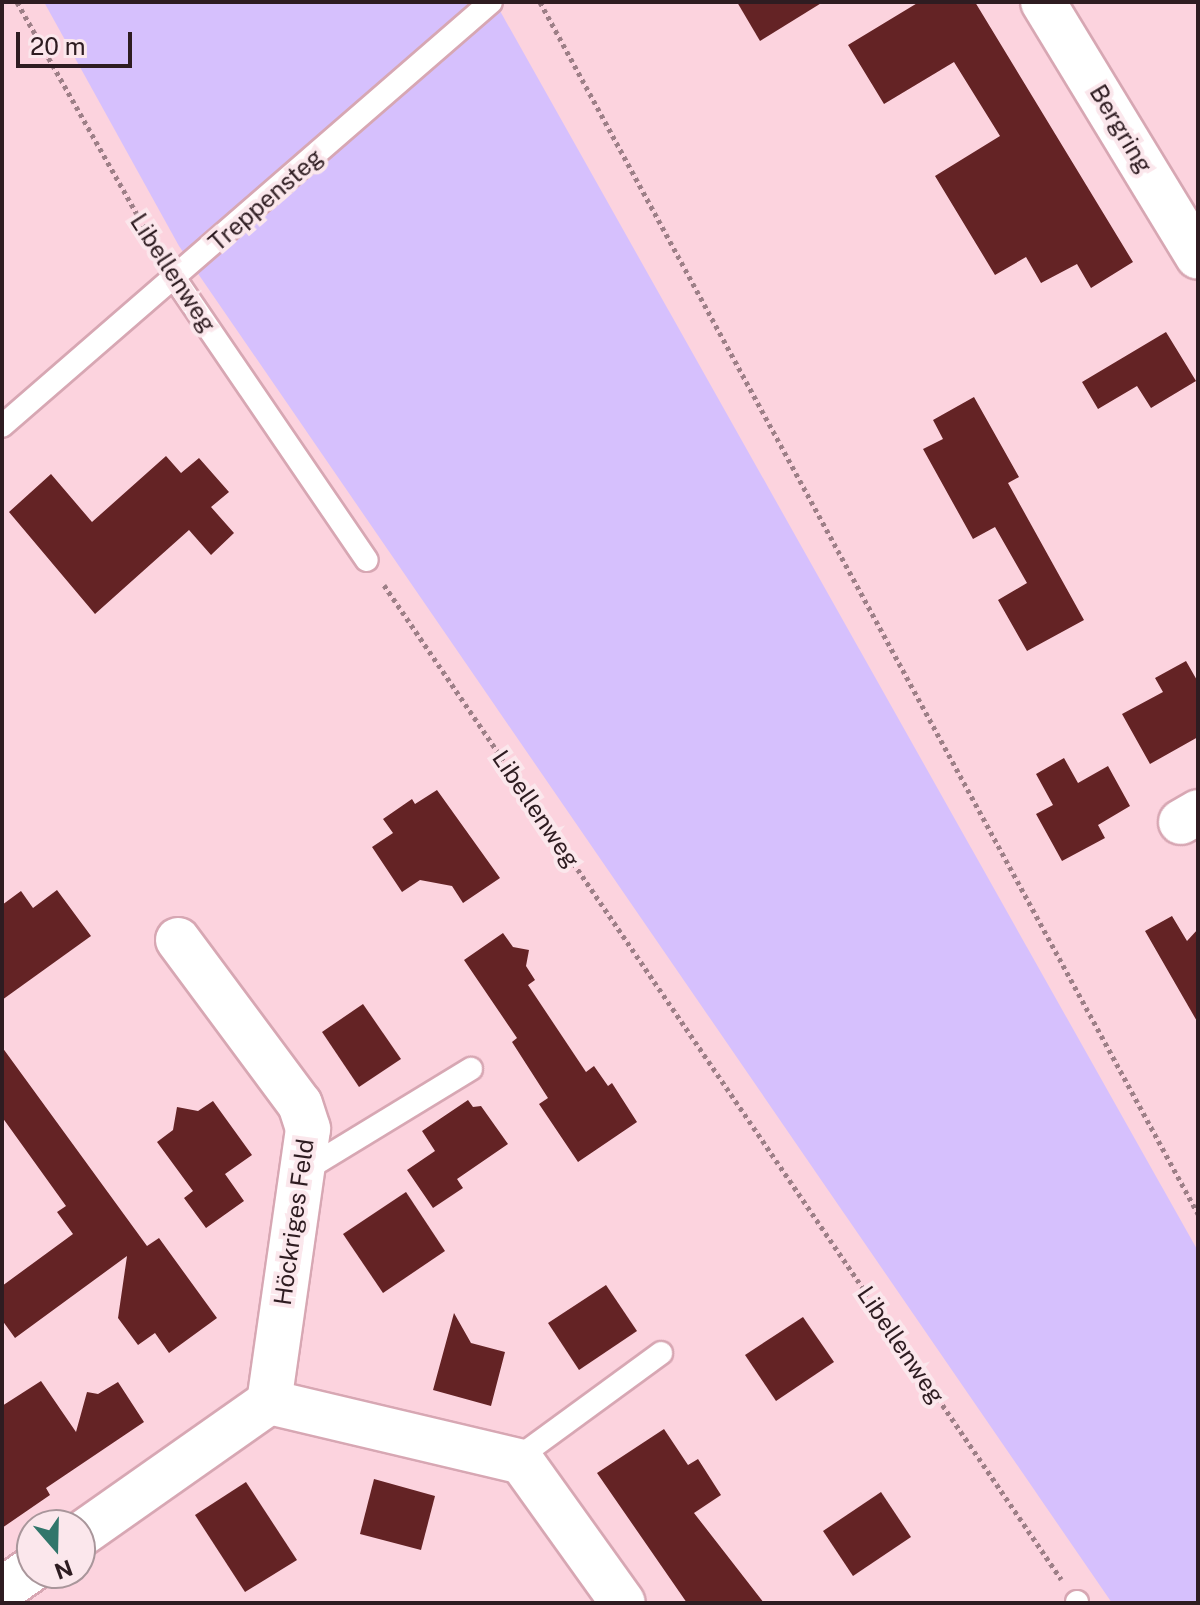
<!DOCTYPE html>
<meta charset="utf-8">
<style>
body{margin:0}
#map{position:relative;width:1200px;height:1605px;overflow:hidden;background:#fcd3de;font-family:"Public Sans",sans-serif}
div>[style]{position:absolute}
.green>*{inset:0;background:#d6c0fd}
.building>*{inset:0;background:#642325}
.path>*{height:5px;margin-top:-2.5px;transform-origin:0;background:repeating-linear-gradient(90deg,#9d7f87 0 4px,transparent 0 8px)}
.roads{filter:drop-shadow(2px 0 #d7a7b3) drop-shadow(-2px 0 #d7a7b3) drop-shadow(0 2px #d7a7b3) drop-shadow(0 -2px #d7a7b3)}
.lane>*{height:22px;margin:-11px;padding:0 11px;transform-origin:11px;border-radius:11px;background:#fff}
.street>*{height:44px;margin:-22px;padding:0 22px;transform-origin:22px;border-radius:22px;background:#fff}
span{translate:-50% -50%;white-space:nowrap;text-align:center;line-height:1.15;-webkit-text-stroke:8px #fbe7ec;paint-order:stroke}
.street-label{font-size:24px;color:#2e1c21}
.frame{position:absolute;inset:0;border:4px solid #2e1c21;pointer-events:none}
.north{position:absolute;left:16px;top:1509px;width:80px;height:80px;box-sizing:border-box;background:#fbe7ec;border:2px solid #a9969b;border-radius:50%;rotate:160deg;font-size:22px;font-weight:700;line-height:32px;text-align:center;color:#2e1c21}
.north::after{content:'';display:block;margin:auto;width:28px;height:36px;background:#31766b;clip-path:polygon(50% 0,100% 100%,50% 72%,0 100%)}
.scale{position:absolute;left:16px;top:32px;width:116px;height:36px;box-sizing:border-box;border:4px solid #2e1c21;border-top:0;padding-left:10px;font-size:24px;line-height:28px;white-space:nowrap;color:#2e1c21;-webkit-text-stroke:6px #fbe7ec;paint-order:stroke}
</style>
<div id="map">
<div class="green">
<div style="clip-path:polygon(44px 2px,495px 2px,1198px 1251px,1198px 1603px,1112px 1603px,179px 246px)"></div>
</div>
<div class="building">
<div style="clip-path:polygon(737px 2px,823px 2px,760px 41px)"></div>
<div style="clip-path:polygon(919px 2px,975px 2px,1133px 262px,1091px 288px,1077px 264px,1041px 283px,1026px 257px,995px 275px,935px 176px,1000px 136px,954px 62px,884px 104px,848px 45px)"></div>
<div style="clip-path:polygon(1166px 332px,1196px 381px,1151px 408px,1137px 386px,1098px 409px,1082px 382px)"></div>
<div style="clip-path:polygon(974px 397px,1019px 477px,1008px 483px,1084px 620px,1027px 651px,998px 600px,1027px 583px,995px 527px,973px 539px,923px 449px,943px 439px,933px 420px)"></div>
<div style="clip-path:polygon(166px 456px,181px 473px,199px 458px,229px 492px,211px 507px,234px 533px,211px 555px,189px 530px,95px 614px,9px 512px,51px 474px,92px 522px)"></div>
<div style="clip-path:polygon(1186px 661px,1198px 682px,1198px 737px,1150px 764px,1122px 714px,1163px 692px,1155px 678px)"></div>
<div style="clip-path:polygon(1064px 758px,1078px 783px,1108px 766px,1130px 806px,1098px 825px,1105px 838px,1062px 861px,1036px 814px,1053px 805px,1036px 774px)"></div>
<div style="clip-path:polygon(437px 790px,500px 878px,463px 903px,452px 886px,420px 880px,402px 892px,372px 847px,393px 833px,383px 819px,412px 799px,415px 804px)"></div>
<div style="clip-path:polygon(57px 890px,91px 936px,2px 1000px,2px 905px,21px 891px,33px 908px)"></div>
<div style="clip-path:polygon(1172px 916px,1187px 941px,1198px 929px,1198px 1023px,1145px 931px)"></div>
<div style="clip-path:polygon(503px 933px,513px 947px,529px 950px,526px 966px,535px 980px,528px 985px,586px 1072px,594px 1066px,608px 1086px,612px 1083px,637px 1122px,578px 1162px,539px 1104px,548px 1098px,512px 1042px,517px 1038px,464px 960px)"></div>
<div style="clip-path:polygon(363px 1004px,401px 1059px,359px 1087px,322px 1032px)"></div>
<div style="clip-path:polygon(2px 1047px,147px 1246px,159px 1238px,217px 1318px,169px 1353px,155px 1333px,138px 1345px,118px 1318px,127px 1256px,15px 1338px,2px 1320px,2px 1286px,73px 1234px,57px 1212px,66px 1206px,2px 1117px)"></div>
<div style="clip-path:polygon(468px 1100px,473px 1107px,481px 1106px,508px 1144px,457px 1179px,463px 1188px,433px 1208px,407px 1170px,435px 1151px,422px 1131px)"></div>
<div style="clip-path:polygon(213px 1101px,252px 1155px,225px 1174px,244px 1201px,206px 1228px,184px 1198px,193px 1191px,157px 1142px,173px 1130px,177px 1107px,198px 1111px)"></div>
<div style="clip-path:polygon(406px 1192px,445px 1251px,383px 1293px,343px 1234px)"></div>
<div style="clip-path:polygon(606px 1285px,637px 1331px,579px 1370px,548px 1323px)"></div>
<div style="clip-path:polygon(454px 1313px,471px 1343px,505px 1352px,491px 1406px,433px 1390px)"></div>
<div style="clip-path:polygon(803px 1317px,834px 1362px,776px 1401px,745px 1355px)"></div>
<div style="clip-path:polygon(41px 1381px,76px 1432px,87px 1392px,98px 1394px,118px 1382px,144px 1422px,46px 1488px,50px 1495px,2px 1528px,2px 1406px)"></div>
<div style="clip-path:polygon(664px 1429px,688px 1465px,698px 1459px,721px 1495px,694px 1513px,764px 1603px,687px 1603px,597px 1473px)"></div>
<div style="clip-path:polygon(374px 1479px,435px 1496px,421px 1550px,360px 1534px)"></div>
<div style="clip-path:polygon(246px 1482px,297px 1560px,245px 1592px,195px 1515px)"></div>
<div style="clip-path:polygon(881px 1492px,911px 1537px,853px 1576px,823px 1531px)"></div>
</div>
<div class="path">
<div style="left:17px;top:2px;width:286px;rotate:60.5deg"></div>
<div style="left:540px;top:2px;width:1379px;rotate:61.5deg"></div>
<div style="left:384px;top:585px;width:1203px;rotate:55.74deg"></div>
</div>
<div class="roads">
<div class="lane">
<div style="left:175px;top:279px;width:340px;rotate:55.7deg"></div>
<div style="left:2px;top:426px;width:647px;rotate:-40.93deg"></div>
<div style="left:302px;top:1172px;width:198px;rotate:-31.4deg"></div>
<div style="left:515px;top:1460px;width:181px;rotate:-36.2deg"></div>
<div style="left:1077px;top:1602px;width:1px;rotate:90deg"></div>
</div>
<div class="street">
<div style="left:1043px;top:2px;width:298px;rotate:58.7deg"></div>
<div style="left:1181px;top:822px;width:20px;rotate:-30deg"></div>
<div style="left:178px;top:940px;width:204px;rotate:53.4deg"></div>
<div style="left:300px;top:1104px;width:26px;rotate:72deg"></div>
<div style="left:308px;top:1129px;width:276px;rotate:98.1deg"></div>
<div style="left:80px;top:1535px;width:231px;rotate:-35.1deg"></div>
<div style="left:269px;top:1402px;width:260px;rotate:13.3deg"></div>
<div style="left:522px;top:1462px;width:173px;rotate:54.4deg"></div>
<div style="left:2px;top:1590px;width:37px;rotate:-35deg"></div>
</div>
</div>
<div class="street-label">
<span style="left:1121px;top:129px;rotate:59deg">Bergring</span>
<span style="left:266px;top:200px;rotate:-41deg">Treppensteg</span>
<span style="left:173px;top:273px;rotate:57deg">Libellenweg</span>
<span style="left:536px;top:809px;rotate:56deg">Libellenweg</span>
<span style="left:294px;top:1222px;rotate:-82deg">Höckriges Feld</span>
<span style="left:901px;top:1345px;rotate:56deg">Libellenweg</span>
</div>
<div class="frame"></div>
<div class="north">N</div>
<div class="scale">20 m</div>
</div>
